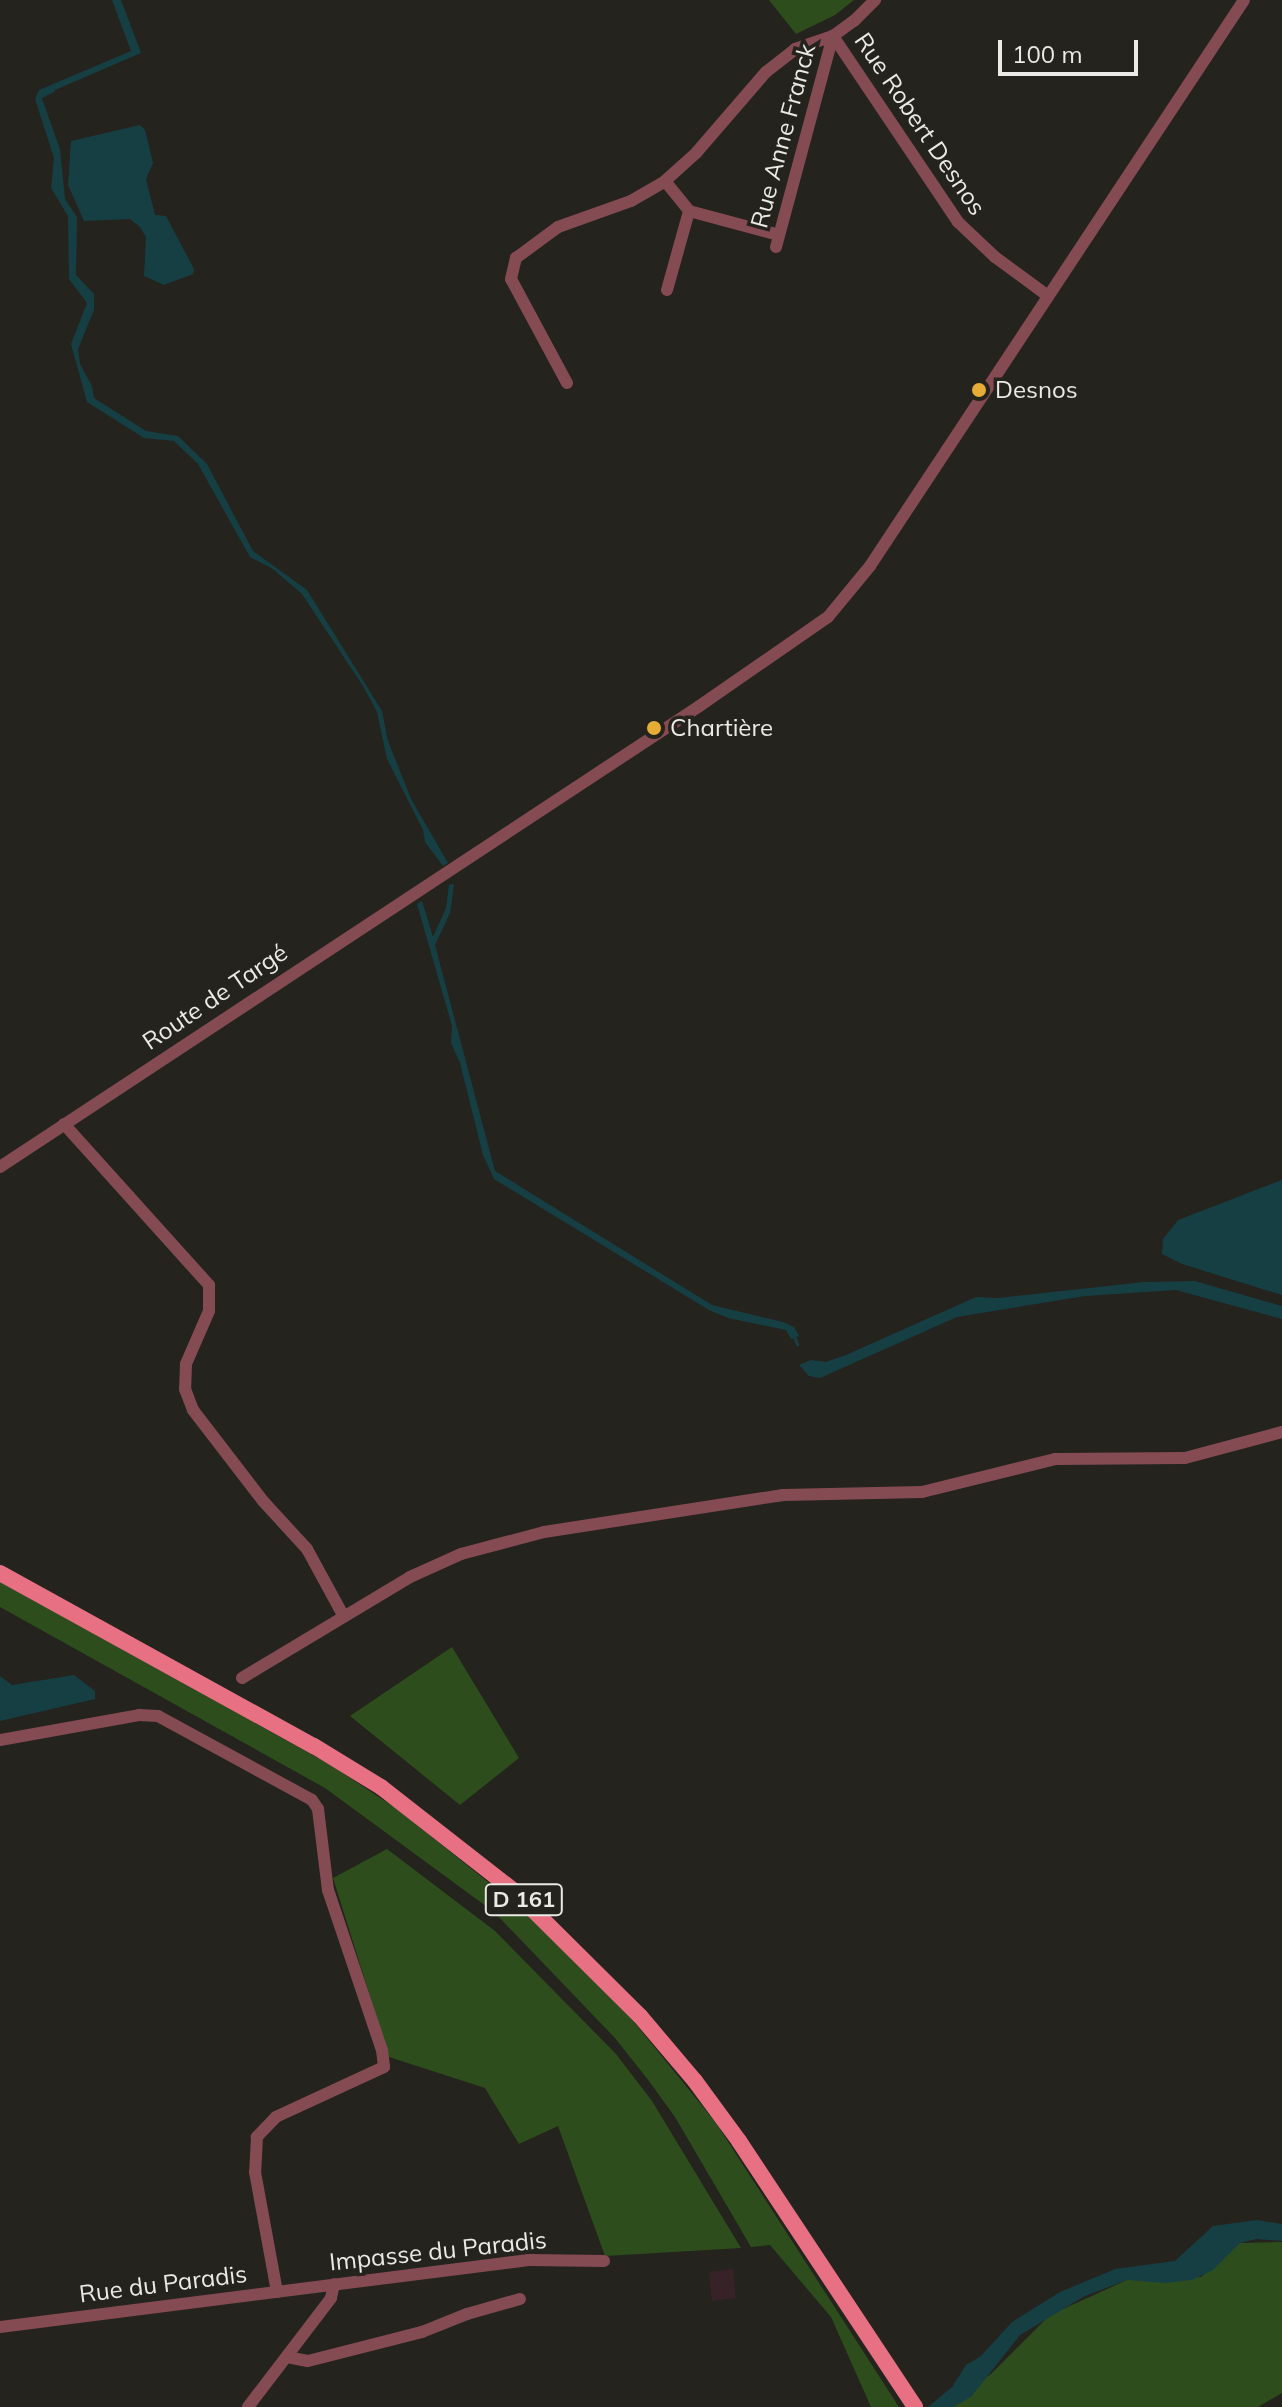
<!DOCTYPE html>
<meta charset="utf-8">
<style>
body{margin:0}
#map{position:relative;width:1282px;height:2407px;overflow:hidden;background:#24231d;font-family:Mulish,sans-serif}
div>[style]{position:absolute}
.industrial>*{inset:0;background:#372327}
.green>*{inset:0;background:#2d4e1c}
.water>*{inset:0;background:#163f44}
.stream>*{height:3px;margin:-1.5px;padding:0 1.5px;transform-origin:1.5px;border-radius:1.5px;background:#163f44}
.minor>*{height:12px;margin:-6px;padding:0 6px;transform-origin:6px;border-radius:6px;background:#854b53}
.major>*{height:16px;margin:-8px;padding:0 8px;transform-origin:8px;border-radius:8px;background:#e77082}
.dots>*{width:22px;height:22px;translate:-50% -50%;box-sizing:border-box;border:4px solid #24231d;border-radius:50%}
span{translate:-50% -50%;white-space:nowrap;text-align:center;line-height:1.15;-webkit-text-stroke:7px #24231d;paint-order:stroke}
.shield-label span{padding:2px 6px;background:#24231d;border:2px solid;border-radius:6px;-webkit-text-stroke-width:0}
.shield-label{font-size:22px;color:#ebeae6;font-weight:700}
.street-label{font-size:24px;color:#ebeae6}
.poi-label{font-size:24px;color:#ebeae6}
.left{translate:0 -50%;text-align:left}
.scale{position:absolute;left:998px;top:40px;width:140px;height:36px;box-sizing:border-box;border:4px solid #ebeae6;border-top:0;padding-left:10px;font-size:24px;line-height:28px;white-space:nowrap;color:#ebeae6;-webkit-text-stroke:6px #24231d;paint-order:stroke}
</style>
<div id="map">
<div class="industrial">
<div style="clip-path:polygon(733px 2269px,736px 2298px,712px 2301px,709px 2272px)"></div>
</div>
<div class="green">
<div style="clip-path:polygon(769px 0,854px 0,835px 15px,796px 34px)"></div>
<div style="clip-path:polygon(0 1582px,329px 1764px,397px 1809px,534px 1919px,630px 2017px,716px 2123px,899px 2407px,871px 2407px,831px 2317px,770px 2245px,751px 2247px,675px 2117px,649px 2081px,615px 2038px,494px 1912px,325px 1788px,0 1607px)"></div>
<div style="clip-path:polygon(452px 1647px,519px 1758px,460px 1805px,350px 1716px)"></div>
<div style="clip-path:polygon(387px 1849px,495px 1931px,616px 2054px,652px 2101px,741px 2248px,605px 2256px,558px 2126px,519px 2144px,485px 2088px,389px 2057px,333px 1878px)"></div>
<div style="clip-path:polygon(1282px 2242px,1282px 2393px,1258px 2407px,941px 2407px,991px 2374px,1050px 2315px,1127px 2280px,1201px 2277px,1240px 2243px)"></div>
</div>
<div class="water">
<div style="clip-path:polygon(112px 0,121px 0,141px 53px,41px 96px,60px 149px,65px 199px,77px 217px,76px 275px,94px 294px,94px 310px,78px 349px,80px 364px,92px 386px,94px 398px,146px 431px,178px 436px,207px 464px,253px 551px,307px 590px,382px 711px,388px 741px,411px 799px,448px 863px,443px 866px,425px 842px,423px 830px,387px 759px,377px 712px,363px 686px,302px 594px,273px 569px,250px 557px,198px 464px,174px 441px,144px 438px,87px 402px,71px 344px,87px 303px,69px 279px,68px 216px,51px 188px,54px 158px,35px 99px,39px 90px,131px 51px)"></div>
<div style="clip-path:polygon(140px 125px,145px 130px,153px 163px,146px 179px,155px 215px,166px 216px,194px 269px,193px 274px,164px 285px,144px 276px,146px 237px,140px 227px,130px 219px,84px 221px,68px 185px,71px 141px)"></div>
<div style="clip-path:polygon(454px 884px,450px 913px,435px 945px,495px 1171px,712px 1305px,783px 1322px,794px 1327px,799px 1336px,791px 1339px,786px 1330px,728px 1318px,709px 1310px,494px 1179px,483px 1155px,460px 1063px,451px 1043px,452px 1026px,417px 904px,422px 901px,433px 937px,446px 908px,449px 885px)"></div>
<div style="clip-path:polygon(1282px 1180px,1282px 1295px,1182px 1264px,1162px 1254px,1163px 1239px,1178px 1220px)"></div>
<div style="clip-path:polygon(1195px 1281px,1282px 1306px,1282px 1319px,1176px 1290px,1085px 1296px,957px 1317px,820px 1378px,809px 1376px,799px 1365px,811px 1360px,826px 1362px,846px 1355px,976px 1297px,998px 1298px,1144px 1282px)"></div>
<div style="clip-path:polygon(74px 1675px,95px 1691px,95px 1699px,0 1721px,0 1676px,12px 1685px)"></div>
<div style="clip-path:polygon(1257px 2220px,1282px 2224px,1282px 2241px,1256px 2239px,1240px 2243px,1213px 2270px,1192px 2280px,1164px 2283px,1127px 2280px,1085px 2296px,1020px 2335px,971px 2397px,953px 2407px,928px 2407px,952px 2387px,966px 2365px,981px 2356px,1012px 2322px,1060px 2292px,1115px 2269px,1175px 2261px,1213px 2226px)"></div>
</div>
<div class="stream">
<div style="left:38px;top:98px;width:17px;rotate:-28deg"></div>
<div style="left:794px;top:1336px;width:9px;rotate:69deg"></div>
</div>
<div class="minor">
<div style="left:833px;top:36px;width:224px;rotate:56.1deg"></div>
<div style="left:958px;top:222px;width:51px;rotate:43.4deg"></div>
<div style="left:995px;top:257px;width:66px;rotate:36.3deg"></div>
<div style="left:665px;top:181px;width:38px;rotate:51deg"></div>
<div style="left:689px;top:211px;width:93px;rotate:14.9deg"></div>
<div style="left:776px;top:247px;width:219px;rotate:-74.9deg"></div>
<div style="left:667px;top:290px;width:82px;rotate:-74.4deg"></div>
<div style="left:567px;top:383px;width:118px;rotate:-118.3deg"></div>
<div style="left:511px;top:279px;width:22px;rotate:-77deg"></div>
<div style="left:516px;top:258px;width:52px;rotate:-36.4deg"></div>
<div style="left:558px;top:227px;width:77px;rotate:-19.6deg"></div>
<div style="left:631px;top:201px;width:39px;rotate:-30deg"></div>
<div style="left:665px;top:181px;width:42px;rotate:-42.1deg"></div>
<div style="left:696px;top:153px;width:107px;rotate:-49.2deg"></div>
<div style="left:766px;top:72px;width:37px;rotate:-38deg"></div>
<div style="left:795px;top:49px;width:40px;rotate:-18.9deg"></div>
<div style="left:833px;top:36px;width:26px;rotate:-36deg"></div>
<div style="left:854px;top:21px;width:30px;rotate:-45deg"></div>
<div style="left:64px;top:1124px;width:217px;rotate:48deg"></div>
<div style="left:209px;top:1285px;width:26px;rotate:90deg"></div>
<div style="left:209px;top:1311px;width:58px;rotate:113.5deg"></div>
<div style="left:186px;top:1364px;width:25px;rotate:92deg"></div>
<div style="left:185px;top:1389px;width:22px;rotate:69deg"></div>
<div style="left:193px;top:1410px;width:115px;rotate:52.4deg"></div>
<div style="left:263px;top:1501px;width:65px;rotate:47.5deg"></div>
<div style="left:307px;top:1549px;width:75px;rotate:61.4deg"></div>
<div style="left:0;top:1167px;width:836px;rotate:-33.39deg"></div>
<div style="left:698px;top:707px;width:158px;rotate:-34.7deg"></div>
<div style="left:828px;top:617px;width:66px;rotate:-50.5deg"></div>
<div style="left:870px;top:566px;width:678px;rotate:-56.54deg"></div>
<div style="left:242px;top:1678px;width:196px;rotate:-31deg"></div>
<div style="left:410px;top:1577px;width:56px;rotate:-24.3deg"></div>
<div style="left:461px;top:1554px;width:86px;rotate:-14.8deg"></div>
<div style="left:544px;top:1532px;width:242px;rotate:-8.8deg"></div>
<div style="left:783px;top:1495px;width:139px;rotate:-1.2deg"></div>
<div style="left:922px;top:1492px;width:137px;rotate:-13.9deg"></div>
<div style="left:1055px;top:1459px;width:130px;rotate:-0.4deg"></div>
<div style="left:1185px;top:1458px;width:100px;rotate:-15deg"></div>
<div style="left:0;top:1740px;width:141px;rotate:-10.2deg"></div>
<div style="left:139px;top:1715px;width:19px;rotate:3deg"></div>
<div style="left:158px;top:1716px;width:175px;rotate:28.6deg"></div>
<div style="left:312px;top:1800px;width:11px;rotate:56deg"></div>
<div style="left:318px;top:1809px;width:82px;rotate:83deg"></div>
<div style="left:328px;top:1890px;width:169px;rotate:71.4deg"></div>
<div style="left:382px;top:2050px;width:17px;rotate:83deg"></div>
<div style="left:384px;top:2067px;width:119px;rotate:155.2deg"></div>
<div style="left:276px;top:2117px;width:28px;rotate:134deg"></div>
<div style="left:257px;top:2137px;width:35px;rotate:93deg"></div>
<div style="left:255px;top:2172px;width:122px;rotate:79.6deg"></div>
<div style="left:0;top:2327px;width:533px;rotate:-7.22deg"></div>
<div style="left:529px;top:2260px;width:75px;rotate:0.8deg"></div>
<div style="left:287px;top:2357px;width:21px;rotate:11deg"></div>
<div style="left:308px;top:2361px;width:118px;rotate:-14.3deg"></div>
<div style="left:422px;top:2332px;width:48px;rotate:-21.8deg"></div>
<div style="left:467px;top:2314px;width:55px;rotate:-15.8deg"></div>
<div style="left:248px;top:2407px;width:137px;rotate:-52.7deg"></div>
<div style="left:331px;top:2298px;width:14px;rotate:-78deg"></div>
</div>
<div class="major">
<div style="left:0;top:1573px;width:359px;rotate:28.9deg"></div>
<div style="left:314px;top:1746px;width:79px;rotate:31.5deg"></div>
<div style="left:381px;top:1787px;width:169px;rotate:38deg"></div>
<div style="left:514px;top:1891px;width:177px;rotate:44.8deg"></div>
<div style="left:640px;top:2016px;width:85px;rotate:49.8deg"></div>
<div style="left:695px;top:2081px;width:74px;rotate:53.7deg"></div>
<div style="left:739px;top:2141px;width:319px;rotate:56.5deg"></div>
</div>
<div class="dots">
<div style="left:979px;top:390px;background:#e5ad35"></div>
<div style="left:654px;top:728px;background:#e5ad35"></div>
</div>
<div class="shield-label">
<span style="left:524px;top:1900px">D 161</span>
</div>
<div class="street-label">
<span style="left:920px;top:124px;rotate:56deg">Rue Robert Desnos</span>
<span style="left:783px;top:136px;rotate:-75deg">Rue Anne Franck</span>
<span style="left:215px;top:997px;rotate:-34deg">Route de Targé</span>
<span style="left:438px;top:2251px;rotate:-6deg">Impasse du Paradis</span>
<span style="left:163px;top:2284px;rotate:-7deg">Rue du Paradis</span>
</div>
<div class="poi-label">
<span class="left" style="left:995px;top:390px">Desnos</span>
<span class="left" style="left:670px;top:728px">Chartière</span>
</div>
<div class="scale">100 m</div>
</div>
